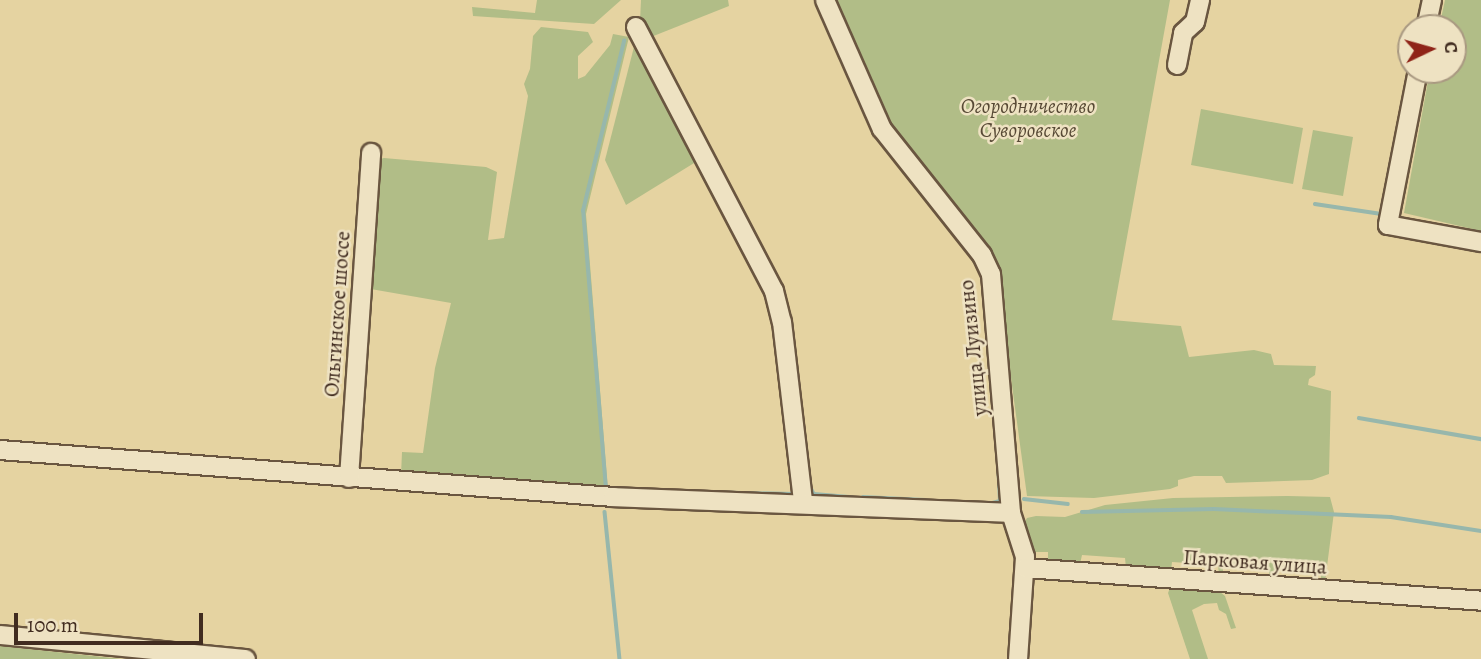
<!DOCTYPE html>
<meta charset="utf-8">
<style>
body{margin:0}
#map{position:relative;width:1481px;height:659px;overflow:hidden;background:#e5d3a1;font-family:Alegreya,serif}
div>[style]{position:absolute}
.green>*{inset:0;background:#b1bd87}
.stream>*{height:3.5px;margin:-1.75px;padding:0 1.75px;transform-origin:1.75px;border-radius:1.75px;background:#97b7ac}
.roads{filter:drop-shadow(2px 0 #6a5640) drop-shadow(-2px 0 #6a5640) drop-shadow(0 2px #6a5640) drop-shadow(0 -2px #6a5640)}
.minor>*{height:18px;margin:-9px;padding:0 9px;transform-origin:9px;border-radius:9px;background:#eee2c2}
span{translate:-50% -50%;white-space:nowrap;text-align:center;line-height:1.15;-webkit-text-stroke:5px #eee2c2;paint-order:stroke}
.park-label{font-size:21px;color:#574935;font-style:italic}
.street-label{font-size:21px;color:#412c20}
.north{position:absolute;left:1397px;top:14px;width:70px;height:70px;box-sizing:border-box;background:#eee2c2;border:2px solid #a99981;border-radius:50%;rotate:85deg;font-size:19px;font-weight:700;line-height:28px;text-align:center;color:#412c20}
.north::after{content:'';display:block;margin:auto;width:24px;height:32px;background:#8f2418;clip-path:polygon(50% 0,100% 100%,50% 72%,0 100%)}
.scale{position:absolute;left:14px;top:613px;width:189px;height:32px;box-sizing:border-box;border:4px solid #412c20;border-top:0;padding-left:9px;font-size:21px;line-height:24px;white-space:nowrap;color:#412c20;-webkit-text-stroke:5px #eee2c2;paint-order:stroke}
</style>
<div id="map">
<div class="green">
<div style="clip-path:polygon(537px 0,621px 0,594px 24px,473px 16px,472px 7px,535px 13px)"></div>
<div style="clip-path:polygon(641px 0,728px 0,729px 6px,651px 37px,640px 22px)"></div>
<div style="clip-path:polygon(830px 0,1170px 0,1112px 320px,1181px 326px,1189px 357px,1254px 350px,1271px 354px,1274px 365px,1316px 366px,1315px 375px,1309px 379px,1308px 385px,1331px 391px,1329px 474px,1312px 480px,1226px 483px,1222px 476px,1194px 476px,1178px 480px,1178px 486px,1170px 489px,1094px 498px,1027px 496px,999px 290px,893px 132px)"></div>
<div style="clip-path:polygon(1445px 0,1481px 0,1481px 231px,1404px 213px,1430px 70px,1453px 70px,1453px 28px,1439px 28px)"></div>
<div style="clip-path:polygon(541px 27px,588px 32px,593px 42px,578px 56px,578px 79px,585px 76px,610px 45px,613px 34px,629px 37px,586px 214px,608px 491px,401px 475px,402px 452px,423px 453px,435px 368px,451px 303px,365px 288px,376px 160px,384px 158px,486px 167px,497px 172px,488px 240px,504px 238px,528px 96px,524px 84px,530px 69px,533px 36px)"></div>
<div style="clip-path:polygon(635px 43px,699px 160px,626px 205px,605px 160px)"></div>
<div style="clip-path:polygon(1201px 109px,1303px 128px,1293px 184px,1191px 165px)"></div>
<div style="clip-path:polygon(1313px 130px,1353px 137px,1343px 196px,1302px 189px)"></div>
<div style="clip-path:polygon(1288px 496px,1330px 497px,1334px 512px,1325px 582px,1321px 582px,1321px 573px,1275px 569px,1274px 578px,1269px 577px,1269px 569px,1223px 566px,1223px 574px,1219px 574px,1218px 565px,1172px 562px,1171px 571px,1126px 568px,1125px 558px,1082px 555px,1080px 564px,1048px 562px,1048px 552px,1032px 552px,1023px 525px,1027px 518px,1036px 516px,1065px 517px,1105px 505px,1173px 498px)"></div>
<div style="clip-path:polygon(1170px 588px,1219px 591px,1225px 596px,1236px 628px,1231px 629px,1226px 614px,1219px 610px,1217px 603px,1204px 604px,1192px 610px,1208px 659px,1190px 659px,1168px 593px)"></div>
<div style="clip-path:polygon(0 646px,122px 659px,0 659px)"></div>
</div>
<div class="stream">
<div style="left:1315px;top:204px;width:67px;rotate:8.6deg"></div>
<div style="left:1381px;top:214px;width:72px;rotate:-78.8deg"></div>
<div style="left:1451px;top:228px;width:30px;rotate:9deg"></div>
<div style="left:1359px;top:418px;width:124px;rotate:9.8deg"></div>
<div style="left:809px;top:484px;width:11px;rotate:63deg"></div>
<div style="left:814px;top:494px;width:38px;rotate:5deg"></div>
<div style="left:606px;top:489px;width:279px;rotate:-94.7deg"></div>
<div style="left:583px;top:211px;width:175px;rotate:-76.4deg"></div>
<div style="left:698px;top:492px;width:95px;rotate:1.2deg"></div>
<div style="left:863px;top:497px;width:62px;rotate:2.8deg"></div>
<div style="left:1024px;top:499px;width:44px;rotate:6.5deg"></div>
<div style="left:934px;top:501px;width:44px;rotate:2.6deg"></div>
<div style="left:989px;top:504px;width:11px;rotate:-15deg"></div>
<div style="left:1000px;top:501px;width:37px;rotate:-93deg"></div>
<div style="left:605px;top:512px;width:148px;rotate:84.2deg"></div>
<div style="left:1082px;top:512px;width:132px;rotate:-1.3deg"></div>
<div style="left:1214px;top:509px;width:177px;rotate:2.6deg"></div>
<div style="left:1391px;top:517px;width:91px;rotate:8.8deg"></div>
</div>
<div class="roads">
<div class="minor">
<div style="left:825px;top:0;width:141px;rotate:66.2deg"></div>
<div style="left:882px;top:129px;width:161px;rotate:51.6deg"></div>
<div style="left:982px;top:255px;width:21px;rotate:65deg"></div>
<div style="left:991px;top:274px;width:240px;rotate:85.2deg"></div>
<div style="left:1011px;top:513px;width:46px;rotate:72.3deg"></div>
<div style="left:1025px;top:557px;width:102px;rotate:93.9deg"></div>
<div style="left:636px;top:27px;width:298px;rotate:62.4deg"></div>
<div style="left:774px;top:291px;width:32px;rotate:76deg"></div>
<div style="left:782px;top:322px;width:181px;rotate:83.3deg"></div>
<div style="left:1426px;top:28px;width:29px;rotate:-78deg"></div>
<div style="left:1177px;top:65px;width:33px;rotate:-79deg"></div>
<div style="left:1183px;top:33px;width:16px;rotate:-43deg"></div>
<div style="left:1195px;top:22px;width:23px;rotate:-77deg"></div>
<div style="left:1418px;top:70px;width:158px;rotate:101deg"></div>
<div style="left:1388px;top:225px;width:95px;rotate:10.4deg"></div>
<div style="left:0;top:450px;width:615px;rotate:4.38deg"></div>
<div style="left:613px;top:497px;width:398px;rotate:2.3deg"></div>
<div style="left:349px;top:478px;width:326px;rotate:-86.1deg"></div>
<div style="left:1025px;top:568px;width:457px;rotate:4.1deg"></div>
<div style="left:0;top:635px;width:247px;rotate:5.6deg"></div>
</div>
</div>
<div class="park-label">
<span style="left:1028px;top:118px">Огородничество<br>Суворовское</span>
</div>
<div class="street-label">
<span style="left:337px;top:314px;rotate:-86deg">Ольгинское шоссе</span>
<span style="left:973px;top:348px;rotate:-96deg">улица Луизино</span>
<span style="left:1255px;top:562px;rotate:4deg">Парковая улица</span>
</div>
<div class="north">С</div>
<div class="scale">100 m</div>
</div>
